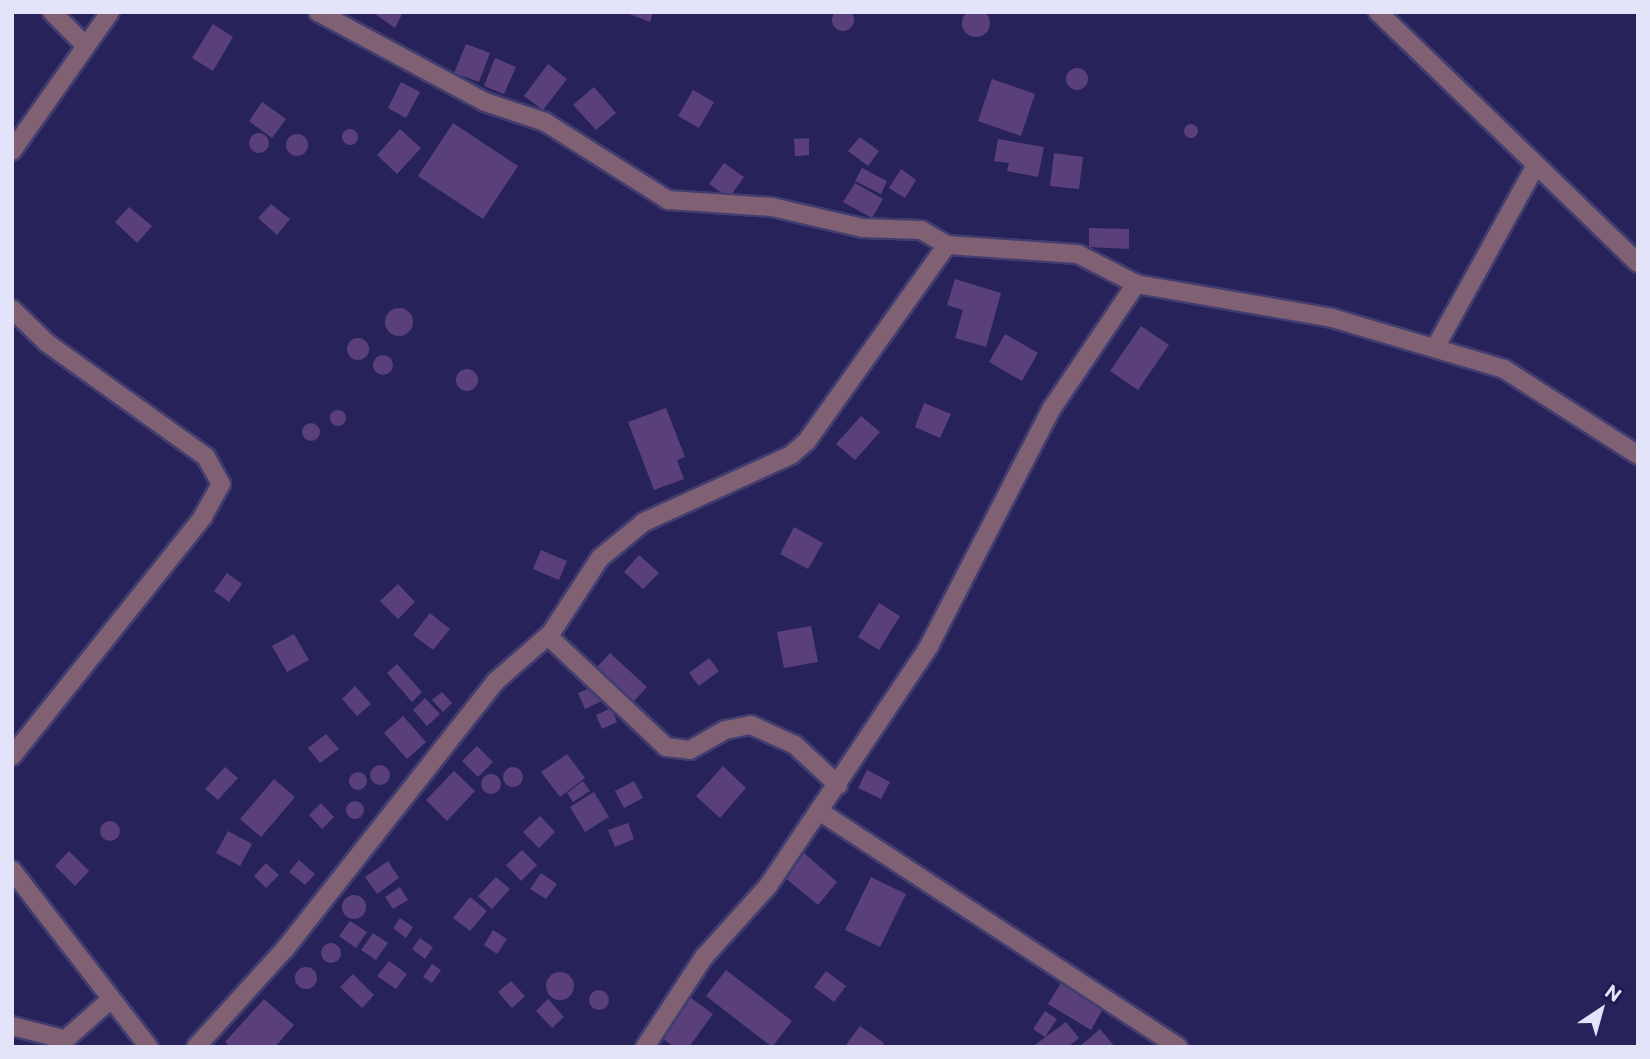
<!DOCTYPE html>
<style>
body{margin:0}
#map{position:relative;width:1650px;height:1059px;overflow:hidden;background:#28225a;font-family:Commissioner,sans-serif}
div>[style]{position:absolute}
.building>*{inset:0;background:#5a407a}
.round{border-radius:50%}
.roads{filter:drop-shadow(2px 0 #423d70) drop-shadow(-2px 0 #423d70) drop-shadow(0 2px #423d70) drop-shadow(0 -2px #423d70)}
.minor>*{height:18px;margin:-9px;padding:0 9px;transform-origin:9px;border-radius:9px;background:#806073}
span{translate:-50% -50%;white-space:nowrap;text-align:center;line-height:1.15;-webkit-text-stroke:6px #1f174f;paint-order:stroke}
.frame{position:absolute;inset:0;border:14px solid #e3e4f9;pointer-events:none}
.north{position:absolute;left:1566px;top:975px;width:70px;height:70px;-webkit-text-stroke:5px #1f174f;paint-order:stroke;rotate:36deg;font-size:19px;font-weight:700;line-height:28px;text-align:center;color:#e3e4f9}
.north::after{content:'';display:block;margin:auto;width:24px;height:32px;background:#e3e4f9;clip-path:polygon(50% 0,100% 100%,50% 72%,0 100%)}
</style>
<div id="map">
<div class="building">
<div class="round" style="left:962px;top:9px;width:28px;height:28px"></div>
<div class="round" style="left:832px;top:9px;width:22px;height:22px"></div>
<div style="clip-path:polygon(372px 12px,403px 12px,395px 28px)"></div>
<div style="clip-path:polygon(624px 12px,653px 12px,650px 22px)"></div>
<div style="clip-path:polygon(213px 24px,233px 37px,213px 71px,192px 58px)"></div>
<div style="clip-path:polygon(466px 44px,490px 53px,479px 82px,454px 73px)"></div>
<div style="clip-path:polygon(495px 58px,516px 67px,504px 94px,484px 86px)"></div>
<div style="clip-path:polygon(548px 64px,567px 79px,543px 110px,524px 96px)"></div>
<div class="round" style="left:1066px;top:68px;width:22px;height:22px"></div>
<div style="clip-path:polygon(992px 79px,1035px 94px,1021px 136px,978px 121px)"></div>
<div style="clip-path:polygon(401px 82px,420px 92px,406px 118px,388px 108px)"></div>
<div style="clip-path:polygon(594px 87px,616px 113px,596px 130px,573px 105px)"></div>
<div style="clip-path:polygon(693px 90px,714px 102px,699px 128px,678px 116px)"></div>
<div style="clip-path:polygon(262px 102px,286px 119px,272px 138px,249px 121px)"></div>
<div style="clip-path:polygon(453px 123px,518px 166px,483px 219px,418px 176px)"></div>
<div class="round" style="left:1184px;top:124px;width:14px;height:14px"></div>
<div class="round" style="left:342px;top:129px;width:16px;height:16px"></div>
<div style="clip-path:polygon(400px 129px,421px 148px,397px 174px,377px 155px)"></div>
<div class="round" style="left:249px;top:133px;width:20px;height:20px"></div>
<div class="round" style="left:286px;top:134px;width:22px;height:22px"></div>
<div style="clip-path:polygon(860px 137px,879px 151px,868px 166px,848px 151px)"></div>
<div style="clip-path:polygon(809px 138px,809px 155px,795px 156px,794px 139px)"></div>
<div style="clip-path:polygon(998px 139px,1044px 147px,1038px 177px,1007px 171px,1009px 163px,994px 161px)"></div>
<div style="clip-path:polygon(1054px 153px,1083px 157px,1079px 189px,1050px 186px)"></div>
<div style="clip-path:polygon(724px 163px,744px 177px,729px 198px,709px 184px)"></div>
<div style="clip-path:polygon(862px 168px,887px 181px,881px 194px,855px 181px)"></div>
<div style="clip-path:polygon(901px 169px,916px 180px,905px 198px,889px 188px)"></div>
<div style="clip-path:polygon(855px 183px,883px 199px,872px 218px,843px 202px)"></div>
<div style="clip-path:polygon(271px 204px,290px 219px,277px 235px,258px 218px)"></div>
<div style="clip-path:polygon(129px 207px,152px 226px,137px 243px,115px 222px)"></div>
<div style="clip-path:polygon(1089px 228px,1129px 229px,1129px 249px,1089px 247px)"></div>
<div style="clip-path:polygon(955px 279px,1001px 293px,986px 347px,955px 338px,963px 310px,947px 305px)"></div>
<div class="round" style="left:385px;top:308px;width:28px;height:28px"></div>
<div style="clip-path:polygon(1141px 326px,1169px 345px,1138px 390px,1110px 371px)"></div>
<div style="clip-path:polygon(1005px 334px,1038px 353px,1022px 381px,989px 362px)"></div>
<div class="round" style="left:347px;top:338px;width:22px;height:22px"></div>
<div class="round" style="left:373px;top:355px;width:20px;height:20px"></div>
<div class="round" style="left:456px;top:369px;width:22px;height:22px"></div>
<div style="clip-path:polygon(924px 403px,951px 414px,940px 438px,915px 427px)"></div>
<div style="clip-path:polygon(666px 408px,685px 457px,677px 460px,684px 479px,654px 490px,628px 422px)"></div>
<div class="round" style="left:330px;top:410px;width:16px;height:16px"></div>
<div style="clip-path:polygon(861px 416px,880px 432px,855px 460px,836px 444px)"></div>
<div class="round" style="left:302px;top:423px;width:18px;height:18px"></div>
<div style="clip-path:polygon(794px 527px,823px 543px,808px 569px,780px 554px)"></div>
<div style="clip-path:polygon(541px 550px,567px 561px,559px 580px,533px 569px)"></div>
<div style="clip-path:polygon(639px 555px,659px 573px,643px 589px,624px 572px)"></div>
<div style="clip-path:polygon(227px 573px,242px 584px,229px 602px,214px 591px)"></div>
<div style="clip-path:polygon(398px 584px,415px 602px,398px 619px,380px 601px)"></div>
<div style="clip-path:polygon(879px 603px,900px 616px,879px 650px,858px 637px)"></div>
<div style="clip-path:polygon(430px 613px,450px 629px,433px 650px,413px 635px)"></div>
<div style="clip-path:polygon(811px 626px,818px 662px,784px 668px,777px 632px)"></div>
<div style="clip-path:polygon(294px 634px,309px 660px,287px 672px,272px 646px)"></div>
<div style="clip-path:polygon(610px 653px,647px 687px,634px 701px,597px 667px)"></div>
<div style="clip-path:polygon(709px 658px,719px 671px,699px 686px,689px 673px)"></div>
<div style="clip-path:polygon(397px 664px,422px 692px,412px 702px,387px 673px)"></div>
<div style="clip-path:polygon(355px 686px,371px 704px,357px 716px,342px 699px)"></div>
<div style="clip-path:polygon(595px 686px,602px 701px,585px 709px,578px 693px)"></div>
<div style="clip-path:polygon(442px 692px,452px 703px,443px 712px,432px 700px)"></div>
<div style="clip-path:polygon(425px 698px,440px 714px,427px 726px,413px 710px)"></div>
<div style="clip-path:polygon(611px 708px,617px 722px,602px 729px,596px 715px)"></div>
<div style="clip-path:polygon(403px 716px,426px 742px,407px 759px,384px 733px)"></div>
<div style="clip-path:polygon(326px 734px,339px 749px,320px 763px,308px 748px)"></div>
<div style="clip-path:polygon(477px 746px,493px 762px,478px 777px,462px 761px)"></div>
<div style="clip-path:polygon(567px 754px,585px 778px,560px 797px,541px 772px)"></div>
<div class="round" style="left:370px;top:765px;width:20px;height:20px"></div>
<div style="clip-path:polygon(723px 766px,746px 788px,720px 818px,696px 796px)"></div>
<div style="clip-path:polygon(225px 767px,238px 778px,218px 800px,205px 789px)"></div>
<div class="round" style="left:503px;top:767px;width:20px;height:20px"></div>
<div style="clip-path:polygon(867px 770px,890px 782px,881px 799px,858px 788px)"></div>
<div style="clip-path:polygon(454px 771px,475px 791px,447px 821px,426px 800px)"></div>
<div class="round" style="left:349px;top:772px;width:18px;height:18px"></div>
<div class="round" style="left:481px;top:774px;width:20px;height:20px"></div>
<div style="clip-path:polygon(274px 779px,295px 797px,261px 837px,240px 819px)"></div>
<div style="clip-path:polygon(583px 781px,590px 791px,573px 802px,567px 793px)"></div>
<div style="clip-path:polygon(634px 781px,643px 798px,624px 808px,615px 791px)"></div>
<div style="clip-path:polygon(594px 792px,609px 817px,585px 832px,570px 807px)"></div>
<div class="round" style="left:346px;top:801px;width:18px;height:18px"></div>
<div style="clip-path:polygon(321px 803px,334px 817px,322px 829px,309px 815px)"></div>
<div style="clip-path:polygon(540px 816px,555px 832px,539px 848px,523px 832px)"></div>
<div class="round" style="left:100px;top:821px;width:20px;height:20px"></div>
<div style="clip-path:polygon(628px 823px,634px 839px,615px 847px,608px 830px)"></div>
<div style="clip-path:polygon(228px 831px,252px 844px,240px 866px,216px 853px)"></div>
<div style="clip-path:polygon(522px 850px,537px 865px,521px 881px,506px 865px)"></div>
<div style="clip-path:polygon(69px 851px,89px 871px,75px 886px,55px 866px)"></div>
<div style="clip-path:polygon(804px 853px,837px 882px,818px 905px,784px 877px)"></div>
<div style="clip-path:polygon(299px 860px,315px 874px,305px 885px,289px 872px)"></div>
<div style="clip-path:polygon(388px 861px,399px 878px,377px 894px,365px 877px)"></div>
<div style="clip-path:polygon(266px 863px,279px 875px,266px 888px,254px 876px)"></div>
<div style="clip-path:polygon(541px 873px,557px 884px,546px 899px,530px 889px)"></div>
<div style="clip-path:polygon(496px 877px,510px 889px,492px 909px,478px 896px)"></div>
<div style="clip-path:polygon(871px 877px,906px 894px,880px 947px,845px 930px)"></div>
<div style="clip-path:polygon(400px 887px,408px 900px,393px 909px,385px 897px)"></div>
<div class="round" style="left:342px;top:895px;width:24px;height:24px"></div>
<div style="clip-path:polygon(470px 897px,487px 911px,470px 931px,453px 918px)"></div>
<div style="clip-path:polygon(400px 918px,413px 927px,406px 938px,393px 928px)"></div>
<div style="clip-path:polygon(350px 921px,367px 932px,356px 948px,339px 936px)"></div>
<div style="clip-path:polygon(493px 930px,507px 939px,497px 954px,484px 945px)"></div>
<div style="clip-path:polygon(373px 933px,388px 943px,376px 960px,361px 950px)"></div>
<div style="clip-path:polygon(420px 938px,433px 947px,425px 959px,412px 949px)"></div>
<div class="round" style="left:321px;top:943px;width:20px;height:20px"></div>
<div style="clip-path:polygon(389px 961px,407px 974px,396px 989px,377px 976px)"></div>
<div style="clip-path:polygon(432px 964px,441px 970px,432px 983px,423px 977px)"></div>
<div class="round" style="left:295px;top:967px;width:22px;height:22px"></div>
<div style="clip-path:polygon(726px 970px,792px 1021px,772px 1047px,706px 996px)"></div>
<div style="clip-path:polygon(826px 971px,846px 986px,834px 1002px,814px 987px)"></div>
<div class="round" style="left:546px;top:972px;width:28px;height:28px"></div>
<div style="clip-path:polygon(353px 974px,374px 995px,362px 1008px,340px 987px)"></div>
<div style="clip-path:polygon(511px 981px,525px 996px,512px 1008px,498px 992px)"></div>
<div style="clip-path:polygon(1062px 981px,1104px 1007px,1091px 1030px,1048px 1004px)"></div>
<div class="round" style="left:589px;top:990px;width:20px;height:20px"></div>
<div style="clip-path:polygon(687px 995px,713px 1014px,689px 1047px,674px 1047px,658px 1035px)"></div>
<div style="clip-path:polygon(264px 999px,294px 1025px,275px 1047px,230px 1047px,225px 1042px)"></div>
<div style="clip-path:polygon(548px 999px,564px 1017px,552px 1028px,536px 1011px)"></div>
<div style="clip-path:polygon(1045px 1011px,1057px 1019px,1045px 1037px,1033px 1029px)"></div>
<div style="clip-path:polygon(1066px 1022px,1079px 1038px,1068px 1047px,1032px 1047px)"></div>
<div style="clip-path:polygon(860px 1026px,884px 1043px,881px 1047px,846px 1045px)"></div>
<div style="clip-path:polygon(1100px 1029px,1115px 1047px,1079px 1047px)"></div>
</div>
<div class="roads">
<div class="minor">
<div style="left:52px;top:12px;width:45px;rotate:45deg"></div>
<div style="left:318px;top:12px;width:190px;rotate:28.3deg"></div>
<div style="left:485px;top:102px;width:63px;rotate:18.4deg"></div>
<div style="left:545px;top:122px;width:146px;rotate:32.4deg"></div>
<div style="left:668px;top:200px;width:104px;rotate:3.9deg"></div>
<div style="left:772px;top:207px;width:92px;rotate:13.1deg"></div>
<div style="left:862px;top:228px;width:59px;rotate:1.9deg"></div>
<div style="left:921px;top:230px;width:30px;rotate:30deg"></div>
<div style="left:947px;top:245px;width:131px;rotate:3.9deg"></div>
<div style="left:1078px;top:254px;width:65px;rotate:27.3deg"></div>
<div style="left:1136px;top:284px;width:199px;rotate:9.8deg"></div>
<div style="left:1332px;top:318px;width:179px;rotate:16.5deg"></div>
<div style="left:1504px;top:369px;width:159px;rotate:32.7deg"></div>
<div style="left:1378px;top:12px;width:361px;rotate:44deg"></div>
<div style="left:12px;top:151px;width:170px;rotate:-54.8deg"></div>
<div style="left:12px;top:309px;width:49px;rotate:44.2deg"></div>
<div style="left:47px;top:343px;width:196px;rotate:35.6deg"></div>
<div style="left:206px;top:457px;width:31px;rotate:61deg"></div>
<div style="left:221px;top:484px;width:38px;rotate:119deg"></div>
<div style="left:203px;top:517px;width:306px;rotate:128.6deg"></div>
<div style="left:1435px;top:348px;width:209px;rotate:-61.1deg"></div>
<div style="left:548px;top:636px;width:162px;rotate:43.2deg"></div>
<div style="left:666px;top:747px;width:24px;rotate:7deg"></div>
<div style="left:690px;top:750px;width:40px;rotate:-29.7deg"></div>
<div style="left:725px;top:730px;width:26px;rotate:-11deg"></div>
<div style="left:751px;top:725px;width:48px;rotate:24.4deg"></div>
<div style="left:795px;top:745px;width:59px;rotate:42.9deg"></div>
<div style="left:819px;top:811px;width:430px;rotate:33.3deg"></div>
<div style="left:12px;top:870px;width:224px;rotate:52.3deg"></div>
<div style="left:12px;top:1026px;width:53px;rotate:14.3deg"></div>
<div style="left:57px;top:1047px;width:69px;rotate:-41.5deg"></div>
<div style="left:196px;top:1047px;width:132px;rotate:-47.8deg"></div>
<div style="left:285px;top:949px;width:341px;rotate:-51.8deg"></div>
<div style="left:496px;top:681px;width:73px;rotate:-41.1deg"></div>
<div style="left:551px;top:633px;width:90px;rotate:-56.8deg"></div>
<div style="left:600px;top:558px;width:57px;rotate:-39.3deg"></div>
<div style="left:644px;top:522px;width:162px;rotate:-24.5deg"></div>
<div style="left:791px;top:455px;width:21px;rotate:-41deg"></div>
<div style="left:807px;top:441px;width:241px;rotate:-54.5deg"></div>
<div style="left:645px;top:1047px;width:108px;rotate:-56.8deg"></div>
<div style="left:704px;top:957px;width:96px;rotate:-48deg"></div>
<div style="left:768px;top:886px;width:289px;rotate:-56.1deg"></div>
<div style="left:929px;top:646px;width:268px;rotate:-62.7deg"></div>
<div style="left:1052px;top:408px;width:150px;rotate:-55.9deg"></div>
</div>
</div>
<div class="frame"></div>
<div class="north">N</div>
</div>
